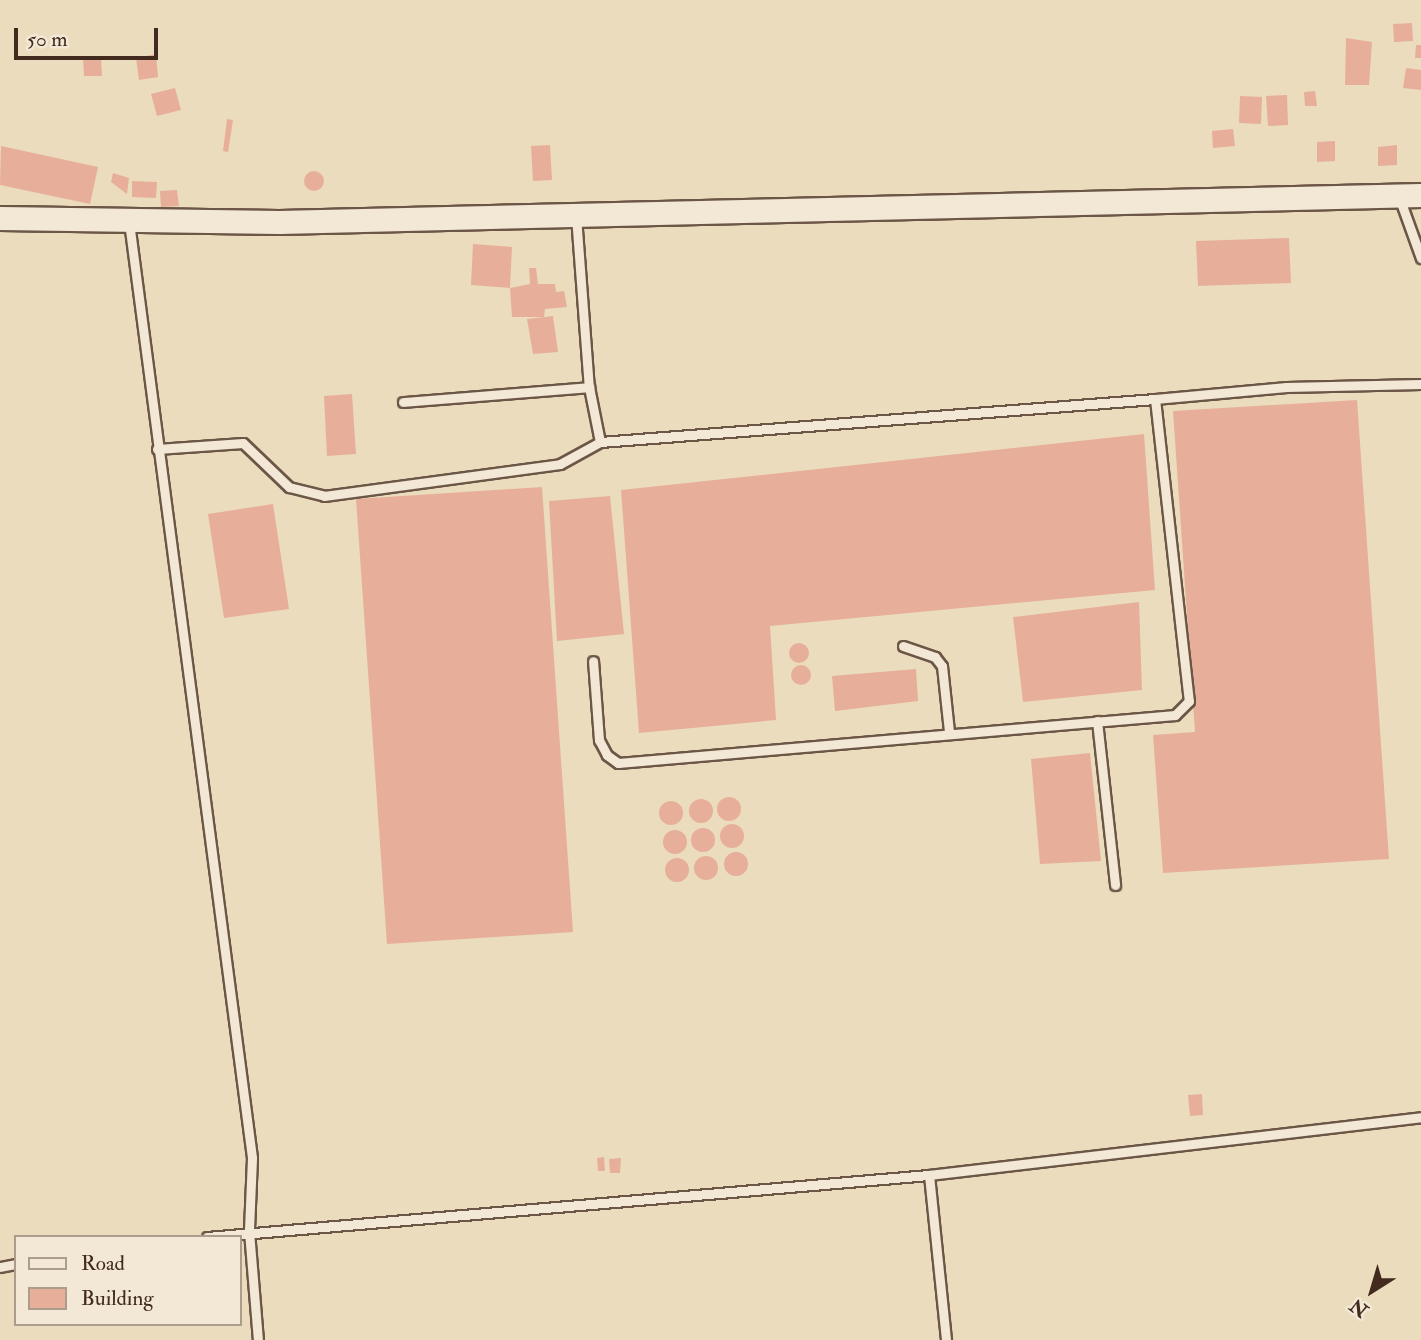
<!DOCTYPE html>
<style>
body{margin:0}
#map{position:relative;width:1421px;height:1340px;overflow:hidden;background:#ebdcbe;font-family:"IM FELL Double Pica",serif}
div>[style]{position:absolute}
.building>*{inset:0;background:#e7af99}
.round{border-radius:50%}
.roads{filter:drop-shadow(2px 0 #6c5646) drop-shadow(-2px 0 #6c5646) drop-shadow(0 2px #6c5646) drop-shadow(0 -2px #6c5646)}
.service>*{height:9px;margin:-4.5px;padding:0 4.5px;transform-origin:4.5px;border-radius:4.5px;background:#f2e8d5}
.tertiary>*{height:23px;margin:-11.5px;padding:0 11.5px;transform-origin:11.5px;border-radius:11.5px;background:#f2e8d5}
span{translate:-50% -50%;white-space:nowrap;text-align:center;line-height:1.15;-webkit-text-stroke:6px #f2e8d5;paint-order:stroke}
.legend{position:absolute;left:14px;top:1235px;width:228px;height:91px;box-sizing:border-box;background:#f2e8d5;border:2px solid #ac9c8c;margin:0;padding:9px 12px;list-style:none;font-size:21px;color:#422a1e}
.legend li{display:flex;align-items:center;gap:14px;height:35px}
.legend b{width:35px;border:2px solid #ac9c8c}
.north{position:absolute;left:1337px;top:1256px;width:70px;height:70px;-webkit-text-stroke:5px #f2e8d5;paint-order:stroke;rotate:217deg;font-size:19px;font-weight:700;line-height:28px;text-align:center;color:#422a1e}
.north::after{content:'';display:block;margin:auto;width:24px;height:32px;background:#422a1e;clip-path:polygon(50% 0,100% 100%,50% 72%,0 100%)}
.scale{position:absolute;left:14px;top:28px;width:144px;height:32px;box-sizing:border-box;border:4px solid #422a1e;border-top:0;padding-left:9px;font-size:21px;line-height:24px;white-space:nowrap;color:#422a1e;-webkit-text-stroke:5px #f2e8d5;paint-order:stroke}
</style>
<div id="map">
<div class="building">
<div style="clip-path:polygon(1412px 23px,1413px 41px,1394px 42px,1393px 24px)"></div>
<div style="clip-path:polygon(1346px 38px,1372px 42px,1369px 85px,1345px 85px)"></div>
<div style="clip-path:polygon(1416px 45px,1421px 45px,1421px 58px,1415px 58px)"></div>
<div style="clip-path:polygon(156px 54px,158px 77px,139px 80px,136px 58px)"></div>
<div style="clip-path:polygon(83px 58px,101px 58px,102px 76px,84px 76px)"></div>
<div style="clip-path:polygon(1406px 68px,1421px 70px,1421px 90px,1403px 88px)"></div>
<div style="clip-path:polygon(175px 88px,181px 110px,157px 116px,151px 94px)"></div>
<div style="clip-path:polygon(1315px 91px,1317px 106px,1305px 106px,1304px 92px)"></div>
<div style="clip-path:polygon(1287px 95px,1288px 125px,1268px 126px,1266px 96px)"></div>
<div style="clip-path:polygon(1240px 96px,1262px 97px,1261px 124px,1239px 123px)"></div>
<div style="clip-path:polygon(227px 119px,233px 120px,228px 152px,223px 151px)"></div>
<div style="clip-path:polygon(1233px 129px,1235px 146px,1213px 148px,1212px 131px)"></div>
<div style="clip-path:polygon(1335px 141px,1335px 161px,1317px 162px,1317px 142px)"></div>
<div style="clip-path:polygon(550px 145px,552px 180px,533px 181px,531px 146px)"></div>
<div style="clip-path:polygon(1397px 145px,1397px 165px,1378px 166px,1378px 147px)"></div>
<div style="clip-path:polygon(1px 146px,98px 167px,90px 204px,0 185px)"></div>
<div class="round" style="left:304px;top:171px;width:20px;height:20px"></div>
<div style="clip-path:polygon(113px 173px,129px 178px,127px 194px,111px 182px)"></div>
<div style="clip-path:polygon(132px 181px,157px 182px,156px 198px,132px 197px)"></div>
<div style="clip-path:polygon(177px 190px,179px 206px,161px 207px,160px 191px)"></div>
<div style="clip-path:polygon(1289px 238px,1291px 283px,1198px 286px,1196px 241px)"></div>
<div style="clip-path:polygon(473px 244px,512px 247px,510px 288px,471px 285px)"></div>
<div style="clip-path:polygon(529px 268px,536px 268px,538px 284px,555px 284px,556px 292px,564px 291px,567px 307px,545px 309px,544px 317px,512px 317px,510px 288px,530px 284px)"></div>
<div style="clip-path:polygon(553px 316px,558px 352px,533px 354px,527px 319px)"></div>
<div style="clip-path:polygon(352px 394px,356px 454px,327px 456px,324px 396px)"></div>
<div style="clip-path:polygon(1357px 400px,1389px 859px,1163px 873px,1153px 735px,1195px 732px,1173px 411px)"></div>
<div style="clip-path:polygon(1144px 434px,1155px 590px,770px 626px,776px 720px,639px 733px,621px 490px)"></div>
<div style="clip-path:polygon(542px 487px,573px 932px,387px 944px,356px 499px)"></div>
<div style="clip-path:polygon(610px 496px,624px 634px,557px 641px,549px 501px)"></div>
<div style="clip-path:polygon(273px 504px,289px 609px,224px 618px,208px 514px)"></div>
<div style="clip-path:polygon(1139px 602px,1142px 690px,1023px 702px,1013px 617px)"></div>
<div class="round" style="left:789px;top:643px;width:20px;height:20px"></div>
<div class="round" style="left:791px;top:665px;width:20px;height:20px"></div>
<div style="clip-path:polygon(916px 669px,918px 701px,835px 711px,832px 676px)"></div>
<div style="clip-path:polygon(1090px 753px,1101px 861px,1040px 864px,1031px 759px)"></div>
<div class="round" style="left:717px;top:797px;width:24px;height:24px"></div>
<div class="round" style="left:689px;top:799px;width:24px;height:24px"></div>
<div class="round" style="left:659px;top:801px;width:24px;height:24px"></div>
<div class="round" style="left:720px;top:824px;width:24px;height:24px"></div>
<div class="round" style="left:691px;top:828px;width:24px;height:24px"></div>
<div class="round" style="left:663px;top:830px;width:24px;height:24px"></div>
<div class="round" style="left:724px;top:852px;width:24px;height:24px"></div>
<div class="round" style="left:694px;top:856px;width:24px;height:24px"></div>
<div class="round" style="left:665px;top:858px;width:24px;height:24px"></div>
<div style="clip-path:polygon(1202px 1094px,1203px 1115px,1190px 1116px,1188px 1095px)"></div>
<div style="clip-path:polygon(604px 1157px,605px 1171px,598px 1171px,597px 1158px)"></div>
<div style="clip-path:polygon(621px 1158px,620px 1173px,610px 1173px,609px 1159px)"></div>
</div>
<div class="roads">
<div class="service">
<div style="left:1399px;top:197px;width:65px;rotate:70.2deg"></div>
<div style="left:576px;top:216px;width:171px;rotate:85.7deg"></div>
<div style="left:589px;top:387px;width:56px;rotate:78.7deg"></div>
<div style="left:600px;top:442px;width:557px;rotate:-4.43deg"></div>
<div style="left:1155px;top:399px;width:304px;rotate:83.6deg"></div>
<div style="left:1189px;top:701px;width:20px;rotate:135deg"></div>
<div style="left:1175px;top:715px;width:559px;rotate:175.07deg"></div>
<div style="left:618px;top:763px;width:14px;rotate:-144deg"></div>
<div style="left:607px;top:755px;width:17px;rotate:-118deg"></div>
<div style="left:599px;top:740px;width:79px;rotate:-94.3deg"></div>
<div style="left:129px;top:222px;width:944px;rotate:82.51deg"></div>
<div style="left:252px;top:1158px;width:73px;rotate:92.4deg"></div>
<div style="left:249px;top:1231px;width:109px;rotate:85.3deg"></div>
<div style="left:1155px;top:399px;width:132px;rotate:-5.2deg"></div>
<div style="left:1286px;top:387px;width:135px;rotate:-1.3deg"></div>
<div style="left:403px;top:402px;width:187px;rotate:-4.6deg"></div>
<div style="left:157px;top:449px;width:86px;rotate:-4deg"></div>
<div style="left:243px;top:443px;width:64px;rotate:43.7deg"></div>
<div style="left:289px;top:487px;width:36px;rotate:14deg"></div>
<div style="left:324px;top:496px;width:238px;rotate:-7.7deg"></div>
<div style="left:560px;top:464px;width:46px;rotate:-28.8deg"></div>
<div style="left:903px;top:646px;width:34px;rotate:19deg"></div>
<div style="left:935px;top:657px;width:11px;rotate:52deg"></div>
<div style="left:942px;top:666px;width:65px;rotate:83.9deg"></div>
<div style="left:1097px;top:721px;width:165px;rotate:83.7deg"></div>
<div style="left:929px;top:1175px;width:166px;rotate:84.1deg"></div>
<div style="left:207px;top:1237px;width:725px;rotate:-4.91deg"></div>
<div style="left:929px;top:1175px;width:495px;rotate:-6.7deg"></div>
<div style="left:0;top:1267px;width:16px;rotate:-11deg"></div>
</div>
<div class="tertiary">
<div style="left:0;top:218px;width:279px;rotate:0.8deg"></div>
<div style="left:279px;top:222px;width:1142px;rotate:-1.35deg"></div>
</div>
</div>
<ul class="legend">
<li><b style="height:9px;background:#f2e8d5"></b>Road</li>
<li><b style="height:19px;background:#e7af99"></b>Building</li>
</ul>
<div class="north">N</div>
<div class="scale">50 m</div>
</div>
